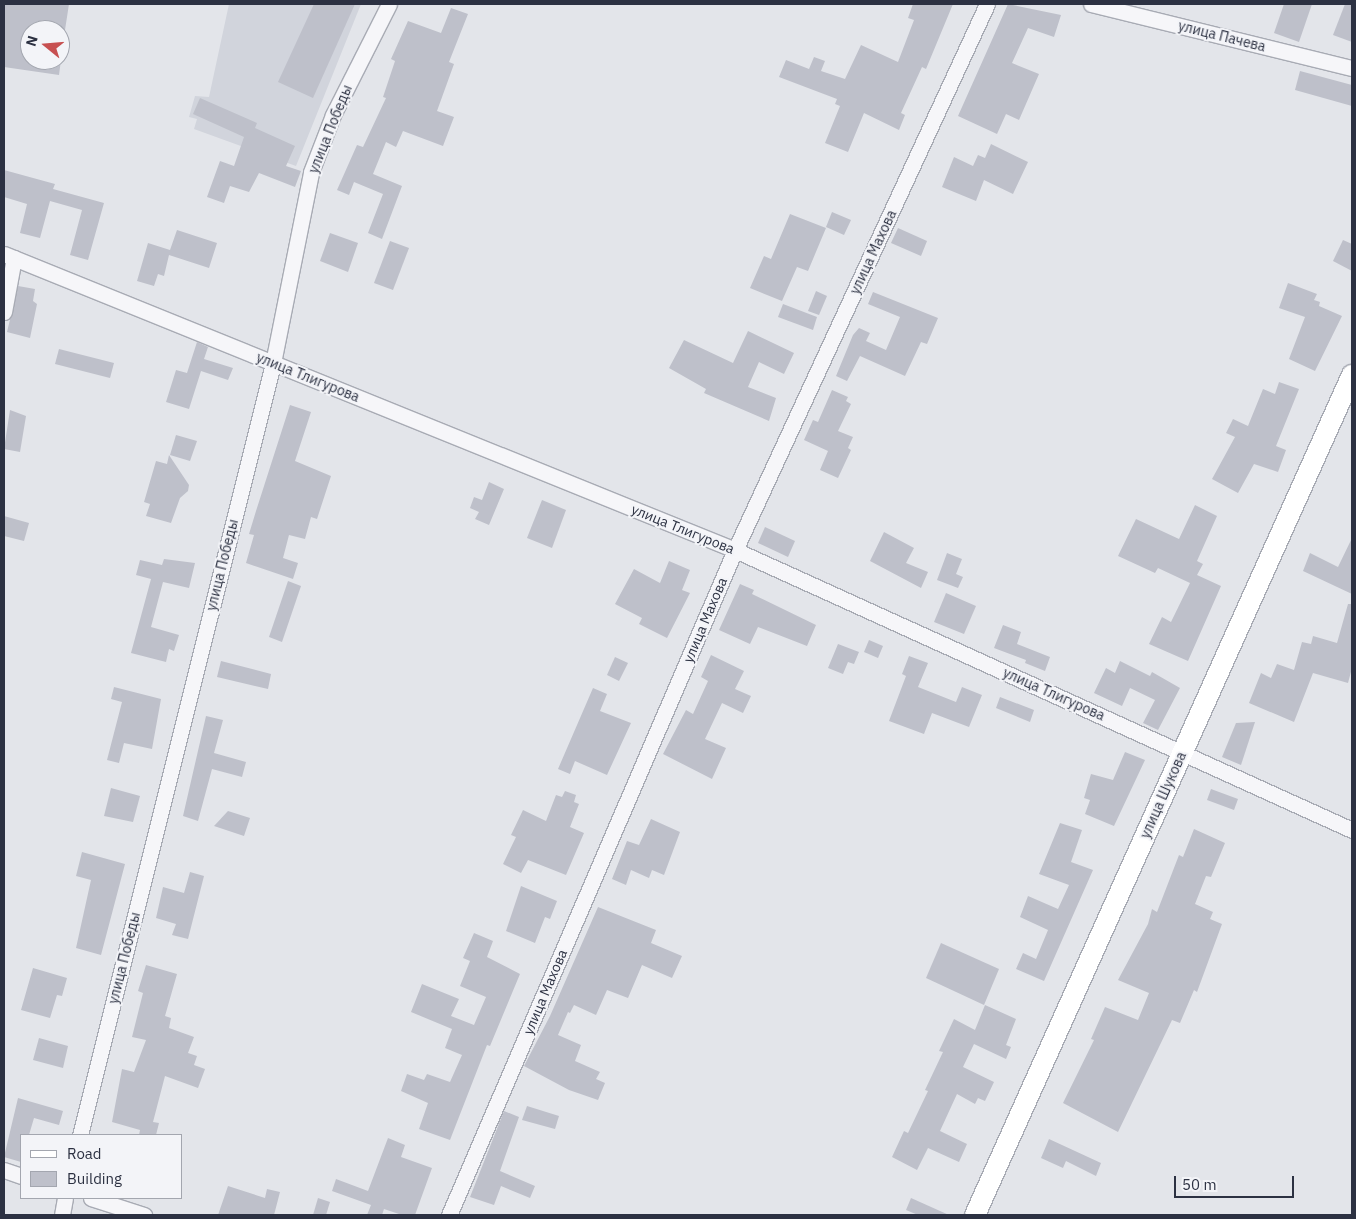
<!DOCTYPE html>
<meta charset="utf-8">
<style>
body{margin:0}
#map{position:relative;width:1356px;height:1219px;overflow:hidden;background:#e3e5ea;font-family:"IBM Plex Sans",sans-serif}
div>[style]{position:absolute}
.built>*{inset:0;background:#d1d4dc}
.building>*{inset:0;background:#bec0ca}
.roads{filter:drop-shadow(1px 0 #a8abb4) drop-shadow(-1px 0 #a8abb4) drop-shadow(0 1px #a8abb4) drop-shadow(0 -1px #a8abb4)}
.street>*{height:15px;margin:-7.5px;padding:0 7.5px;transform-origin:7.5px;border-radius:7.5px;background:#f6f6f9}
.secondary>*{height:20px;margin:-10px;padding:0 10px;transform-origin:10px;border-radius:10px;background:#fff}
span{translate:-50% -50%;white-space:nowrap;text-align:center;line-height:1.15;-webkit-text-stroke:4px #f3f4f8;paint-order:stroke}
.street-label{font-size:14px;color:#2c3142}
.frame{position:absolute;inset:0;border:5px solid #2c3142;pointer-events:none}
.legend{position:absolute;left:20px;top:1134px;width:162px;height:65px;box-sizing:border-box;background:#f3f4f8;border:1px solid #a3a6af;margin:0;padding:6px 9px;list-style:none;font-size:15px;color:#2c3142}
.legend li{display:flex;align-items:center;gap:10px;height:25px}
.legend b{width:25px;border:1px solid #a3a6af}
.north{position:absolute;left:20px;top:20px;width:50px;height:50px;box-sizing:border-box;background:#f3f4f8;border:1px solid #a3a6af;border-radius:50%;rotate:287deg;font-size:14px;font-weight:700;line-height:20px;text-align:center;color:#2c3142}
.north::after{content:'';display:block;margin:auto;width:18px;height:22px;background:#c75051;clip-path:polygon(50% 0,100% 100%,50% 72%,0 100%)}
.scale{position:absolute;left:1174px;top:1176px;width:120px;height:22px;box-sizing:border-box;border:2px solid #2c3142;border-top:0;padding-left:6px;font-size:15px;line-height:18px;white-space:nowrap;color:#2c3142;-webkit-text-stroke:4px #f3f4f8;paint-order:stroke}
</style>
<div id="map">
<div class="built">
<div style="clip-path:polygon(229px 4px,361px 4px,296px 166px,194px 129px,197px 119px,189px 117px,195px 96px,209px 97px)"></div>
</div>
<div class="building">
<div style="clip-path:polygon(4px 4px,69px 4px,65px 30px,30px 30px,30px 60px,61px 60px,59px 75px,4px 67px)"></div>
<div style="clip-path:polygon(314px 4px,355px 4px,313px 98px,278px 82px)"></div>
<div style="clip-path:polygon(913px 4px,953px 4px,926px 69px,922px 67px,901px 113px,905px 115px,899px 130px,864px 113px,848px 152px,825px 143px,840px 106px,835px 104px,837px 99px,779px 77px,786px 60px,809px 69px,814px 57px,825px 61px,821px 71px,845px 79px,861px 45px,898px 62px,914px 20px,908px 18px)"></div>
<div style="clip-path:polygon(1008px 4px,1061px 15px,1054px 37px,1028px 28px,1012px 63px,1039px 74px,1019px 120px,1006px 114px,997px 134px,958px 116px)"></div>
<div style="clip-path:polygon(1284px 4px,1312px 4px,1299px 42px,1274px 33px)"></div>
<div style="clip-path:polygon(1345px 4px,1352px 4px,1352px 42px,1333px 35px)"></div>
<div style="clip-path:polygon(451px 8px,468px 14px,449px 62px,454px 64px,437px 111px,454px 117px,443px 146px,403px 131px,396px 147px,386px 142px,373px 174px,402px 186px,382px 239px,368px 233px,383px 194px,354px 182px,349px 195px,337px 190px,357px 145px,363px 147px,386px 98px,383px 97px,395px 61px,391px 59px,408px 21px,441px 33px)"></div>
<div style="clip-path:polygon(1300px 71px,1352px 85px,1352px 106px,1295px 90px)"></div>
<div style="clip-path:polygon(200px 98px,257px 123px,255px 128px,295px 146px,286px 166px,301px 171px,295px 187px,259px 173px,249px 192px,230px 186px,224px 203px,207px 197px,220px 161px,234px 166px,244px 137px,193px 114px)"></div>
<div style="clip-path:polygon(991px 144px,1028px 162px,1013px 194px,984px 180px,976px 201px,942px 187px,954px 157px,973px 166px,978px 155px,985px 158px)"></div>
<div style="clip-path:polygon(4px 170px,55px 184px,53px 189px,104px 203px,88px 260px,70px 255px,82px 210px,50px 201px,40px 238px,20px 233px,27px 204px,4px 197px)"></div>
<div style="clip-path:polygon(832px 212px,851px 220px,844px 235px,826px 227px)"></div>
<div style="clip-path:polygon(790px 214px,826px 228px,808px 271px,797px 267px,782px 301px,750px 288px,764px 256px,771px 259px)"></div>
<div style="clip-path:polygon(898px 228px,927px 241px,921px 256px,891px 243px)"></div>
<div style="clip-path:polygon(177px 230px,217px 243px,209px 268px,169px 255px,164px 276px,158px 274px,154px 286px,137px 281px,148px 243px,170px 250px)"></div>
<div style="clip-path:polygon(330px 233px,358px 243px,348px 272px,320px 261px)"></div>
<div style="clip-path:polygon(1343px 240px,1352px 244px,1352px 271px,1333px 261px)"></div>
<div style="clip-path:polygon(390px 241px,409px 248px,393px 290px,374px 283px)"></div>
<div style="clip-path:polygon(1288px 283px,1317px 294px,1314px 300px,1320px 302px,1319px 306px,1342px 316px,1315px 371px,1289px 359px,1305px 317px,1279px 308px)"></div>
<div style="clip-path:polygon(18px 286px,35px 289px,33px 301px,37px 304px,30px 338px,7px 332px)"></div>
<div style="clip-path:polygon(816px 291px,827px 296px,819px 315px,808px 311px)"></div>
<div style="clip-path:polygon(873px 292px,938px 318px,927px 344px,921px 342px,905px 376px,860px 356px,847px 381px,836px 376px,853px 335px,859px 328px,870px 333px,866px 341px,886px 350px,900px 317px,868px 304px)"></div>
<div style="clip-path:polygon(783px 304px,817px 317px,813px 330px,778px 317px)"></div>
<div style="clip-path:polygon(748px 331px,794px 353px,784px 374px,759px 362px,748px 387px,776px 398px,769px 421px,704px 393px,706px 389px,669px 368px,684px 340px,733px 363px)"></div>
<div style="clip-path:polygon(197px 342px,208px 347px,204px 359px,233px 368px,228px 380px,201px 371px,189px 409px,166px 402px,176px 370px,187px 373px)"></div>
<div style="clip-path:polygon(59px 349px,114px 363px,110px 378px,55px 364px)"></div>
<div style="clip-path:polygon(1279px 382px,1299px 389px,1276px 446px,1286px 450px,1278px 472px,1254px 464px,1238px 493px,1212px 479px,1235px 437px,1226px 433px,1233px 419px,1248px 426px,1263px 389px,1275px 394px)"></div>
<div style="clip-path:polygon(832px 390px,848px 397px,846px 401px,851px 404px,838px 431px,853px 437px,848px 448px,851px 450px,838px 478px,820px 470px,828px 451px,804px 440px,813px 420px,818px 422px)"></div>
<div style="clip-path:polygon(290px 405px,311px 412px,295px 461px,331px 476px,317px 519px,311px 517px,305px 539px,289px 535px,283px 558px,298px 563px,293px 579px,246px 563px,254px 535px,249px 534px,256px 511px)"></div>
<div style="clip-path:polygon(10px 410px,26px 416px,20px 452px,4px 449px)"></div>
<div style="clip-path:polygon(176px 435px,197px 441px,190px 461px,170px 455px)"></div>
<div style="clip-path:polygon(169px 455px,189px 485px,188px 491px,180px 498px,171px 523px,146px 516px,150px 504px,144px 502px,156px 461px,167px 464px)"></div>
<div style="clip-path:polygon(489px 482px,504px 489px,489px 525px,475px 519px,479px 512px,470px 508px,474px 497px,482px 500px)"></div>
<div style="clip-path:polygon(542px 500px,566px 510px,552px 548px,527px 538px)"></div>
<div style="clip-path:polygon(1195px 505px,1217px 516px,1197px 561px,1203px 564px,1197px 575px,1221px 586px,1188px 661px,1149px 644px,1162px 617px,1171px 622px,1190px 583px,1158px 568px,1155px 573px,1118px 556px,1136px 519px,1179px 539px)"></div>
<div style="clip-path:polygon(4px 516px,29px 523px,24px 541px,4px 536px)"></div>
<div style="clip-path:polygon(765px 527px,795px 541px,788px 557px,758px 543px)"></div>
<div style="clip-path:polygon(884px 532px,914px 548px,906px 563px,928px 572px,921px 588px,870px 561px)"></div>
<div style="clip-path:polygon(1352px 538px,1352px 594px,1303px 571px,1310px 553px,1338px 567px)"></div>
<div style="clip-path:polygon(947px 553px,962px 559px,956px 574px,963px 577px,958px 588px,937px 580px)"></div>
<div style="clip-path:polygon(164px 559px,195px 563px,189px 588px,163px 582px,151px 627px,179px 635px,174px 651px,169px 649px,166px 662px,131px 653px,151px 579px,136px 575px,140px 560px,162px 565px)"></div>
<div style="clip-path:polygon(669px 561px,690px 570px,682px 590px,690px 593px,667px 638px,639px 624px,642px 618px,615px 604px,634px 569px,660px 583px)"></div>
<div style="clip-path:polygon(288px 581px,301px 586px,282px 642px,269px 637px)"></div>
<div style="clip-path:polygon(740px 584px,754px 590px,752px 594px,816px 625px,807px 646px,758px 627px,750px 644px,719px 630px)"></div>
<div style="clip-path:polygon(946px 593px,976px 606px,964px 634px,934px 622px)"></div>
<div style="clip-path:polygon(1348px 604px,1352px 604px,1352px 668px,1348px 683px,1313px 673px,1294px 722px,1249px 703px,1261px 673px,1271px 678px,1277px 664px,1294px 670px,1302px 642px,1311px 644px,1313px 636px,1337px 643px)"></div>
<div style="clip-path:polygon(1003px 625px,1021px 632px,1017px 644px,1050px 657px,1045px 671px,1025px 663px,1026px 660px,994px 648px)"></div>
<div style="clip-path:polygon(869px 640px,883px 646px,878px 658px,864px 652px)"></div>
<div style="clip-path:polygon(838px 644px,859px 652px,854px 664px,848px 662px,843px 674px,828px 668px)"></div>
<div style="clip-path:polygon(711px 655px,744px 671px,735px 689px,751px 696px,743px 713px,722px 703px,705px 739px,726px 748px,712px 779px,663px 754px,686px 710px,693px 714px,708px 681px,701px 677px)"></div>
<div style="clip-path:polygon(909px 656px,928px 663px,918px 687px,956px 702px,962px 687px,982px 695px,969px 727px,932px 713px,924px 734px,889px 721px,906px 676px,902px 674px)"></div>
<div style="clip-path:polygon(615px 657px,628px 663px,619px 681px,607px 675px)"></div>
<div style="clip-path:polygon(221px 661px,271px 674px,268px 689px,217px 677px)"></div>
<div style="clip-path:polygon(1120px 661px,1150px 676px,1152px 672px,1180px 688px,1158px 730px,1143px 723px,1155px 700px,1130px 688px,1122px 706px,1094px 693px,1106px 668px,1115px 673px)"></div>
<div style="clip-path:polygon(114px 687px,161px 699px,152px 749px,124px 743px,119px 763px,107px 760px,122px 702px,111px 699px)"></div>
<div style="clip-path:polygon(593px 688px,607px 694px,600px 711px,631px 723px,607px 775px,575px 761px,570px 774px,558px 769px)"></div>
<div style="clip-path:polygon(1000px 697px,1034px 710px,1030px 722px,996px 708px)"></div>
<div style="clip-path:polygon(206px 716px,223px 720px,214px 753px,246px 762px,242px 777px,212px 769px,198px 821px,183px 816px)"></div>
<div style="clip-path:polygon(1255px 722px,1241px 765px,1222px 757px,1236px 723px)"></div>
<div style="clip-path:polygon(1125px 752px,1145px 760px,1114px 826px,1085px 814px,1090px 800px,1084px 798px,1091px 774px,1113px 780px)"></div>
<div style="clip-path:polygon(111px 788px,140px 796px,133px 822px,104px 816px)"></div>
<div style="clip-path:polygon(1211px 789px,1238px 799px,1234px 810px,1207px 800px)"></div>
<div style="clip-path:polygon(565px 791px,576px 795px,574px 802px,579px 804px,570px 827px,584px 833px,566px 875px,528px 860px,521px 873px,503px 864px,516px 837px,511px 835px,523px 810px,546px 821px,556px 795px,562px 797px)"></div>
<div style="clip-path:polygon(228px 811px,250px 818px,244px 836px,214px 826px)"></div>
<div style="clip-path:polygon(651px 819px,680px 832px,664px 875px,652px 870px,649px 878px,631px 870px,626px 885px,612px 879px,627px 841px,639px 845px)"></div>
<div style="clip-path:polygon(1060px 823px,1082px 830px,1071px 862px,1093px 870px,1044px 981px,1016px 969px,1023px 953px,1036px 959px,1048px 930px,1020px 917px,1028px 896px,1058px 909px,1069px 885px,1039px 874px)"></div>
<div style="clip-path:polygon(1194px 829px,1225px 843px,1211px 877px,1206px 876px,1195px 904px,1213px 912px,1210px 919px,1222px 924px,1197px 992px,1194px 990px,1180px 1023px,1172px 1020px,1118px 1132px,1063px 1103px,1094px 1040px,1091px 1039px,1105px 1007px,1138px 1020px,1149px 993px,1118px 980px,1148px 924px,1152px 909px,1157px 912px,1179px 855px,1183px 857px)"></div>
<div style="clip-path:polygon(82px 852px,125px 864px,101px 955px,76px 948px,91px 880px,76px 876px)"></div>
<div style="clip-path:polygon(190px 872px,204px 876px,188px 939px,172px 935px,176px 924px,156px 918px,163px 887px,184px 893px)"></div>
<div style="clip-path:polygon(521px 886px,557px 901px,550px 919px,545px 917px,535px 943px,506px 931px)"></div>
<div style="clip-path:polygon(598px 907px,656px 930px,651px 943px,682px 956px,672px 978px,642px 965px,628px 998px,607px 990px,596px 1015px,574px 1005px,570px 1013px,568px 1012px,558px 1035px,581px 1045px,575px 1061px,600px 1072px,596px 1079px,605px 1083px,598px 1100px,569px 1090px,524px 1066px,550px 1016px)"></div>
<div style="clip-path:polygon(474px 933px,493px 941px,487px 957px,520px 974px,490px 1046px,487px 1045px,450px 1140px,419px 1129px,428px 1103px,401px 1091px,407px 1074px,424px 1080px,427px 1074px,450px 1082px,462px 1055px,445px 1048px,452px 1029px,411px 1012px,422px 984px,459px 999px,451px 1016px,474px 1025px,486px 997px,460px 986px,470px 961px,463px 958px)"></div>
<div style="clip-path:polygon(941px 943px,999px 969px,984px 1005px,926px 978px)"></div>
<div style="clip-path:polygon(146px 965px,177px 974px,165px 1016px,171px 1018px,169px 1028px,194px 1037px,188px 1053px,197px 1056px,194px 1065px,205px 1069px,198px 1088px,165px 1076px,153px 1122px,159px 1123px,156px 1135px,139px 1135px,140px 1130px,112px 1122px,122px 1069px,134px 1072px,146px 1040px,132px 1037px,143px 993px,138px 991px)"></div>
<div style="clip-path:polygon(33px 968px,67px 978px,62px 996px,57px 995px,50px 1018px,21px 1010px)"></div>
<div style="clip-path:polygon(985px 1005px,1016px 1019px,1006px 1045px,1011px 1047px,1006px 1059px,974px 1044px,963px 1067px,994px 1082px,985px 1101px,978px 1098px,975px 1104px,957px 1094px,940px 1131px,967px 1144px,959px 1162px,928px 1148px,917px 1170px,892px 1157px,904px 1131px,908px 1133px,928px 1091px,925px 1090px,943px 1052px,939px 1051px,954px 1019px,975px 1030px)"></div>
<div style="clip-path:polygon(39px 1038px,68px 1046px,63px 1068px,33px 1060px)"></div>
<div style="clip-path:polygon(18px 1098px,63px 1111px,59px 1125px,34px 1118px,29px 1135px,21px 1135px,21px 1162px,4px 1157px)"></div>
<div style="clip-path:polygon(527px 1106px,559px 1116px,555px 1129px,522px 1120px)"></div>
<div style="clip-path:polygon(504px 1111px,519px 1117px,500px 1171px,535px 1186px,530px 1198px,501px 1186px,494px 1205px,470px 1197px)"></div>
<div style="clip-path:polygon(388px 1138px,405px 1145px,401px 1157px,432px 1168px,415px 1215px,402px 1215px,384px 1209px,382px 1215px,367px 1215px,371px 1205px,332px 1191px,336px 1179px,368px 1191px)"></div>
<div style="clip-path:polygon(1049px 1139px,1101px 1163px,1096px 1176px,1066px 1161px,1063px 1168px,1041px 1158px)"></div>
<div style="clip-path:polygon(228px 1186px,265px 1198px,267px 1189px,280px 1192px,274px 1215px,218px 1215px)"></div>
<div style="clip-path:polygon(318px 1198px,330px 1202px,326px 1215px,313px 1215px)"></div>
<div style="clip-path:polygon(911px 1198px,949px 1215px,918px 1215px,906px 1210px)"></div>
</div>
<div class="roads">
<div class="street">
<div style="left:1091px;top:4px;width:269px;rotate:13.8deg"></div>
<div style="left:4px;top:254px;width:789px;rotate:22.04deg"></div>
<div style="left:735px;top:550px;width:678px;rotate:24.41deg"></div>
<div style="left:4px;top:312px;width:55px;rotate:-79.5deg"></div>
<div style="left:80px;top:1135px;width:796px;rotate:-75.96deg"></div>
<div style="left:273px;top:363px;width:195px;rotate:-78.7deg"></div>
<div style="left:311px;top:172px;width:61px;rotate:-68.9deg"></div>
<div style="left:333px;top:115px;width:124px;rotate:-63.2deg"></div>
<div style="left:4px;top:1170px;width:18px;rotate:19deg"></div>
<div style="left:91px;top:1198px;width:56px;rotate:17.8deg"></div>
<div style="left:62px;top:1215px;width:17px;rotate:-80deg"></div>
<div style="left:449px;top:1215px;width:724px;rotate:-66.73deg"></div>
<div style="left:735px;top:550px;width:601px;rotate:-65.22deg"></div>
</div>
<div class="secondary">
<div style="left:975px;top:1215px;width:921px;rotate:-65.83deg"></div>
</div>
</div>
<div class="street-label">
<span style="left:1222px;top:36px;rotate:14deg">улица Пачева</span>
<span style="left:330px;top:129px;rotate:-68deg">улица Победы</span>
<span style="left:873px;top:252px;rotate:-65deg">улица Махова</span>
<span style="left:308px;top:377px;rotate:22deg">улица Тлигурова</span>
<span style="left:683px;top:529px;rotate:22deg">улица Тлигурова</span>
<span style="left:222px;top:565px;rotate:-76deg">улица Победы</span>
<span style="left:705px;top:620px;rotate:-67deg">улица Махова</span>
<span style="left:1054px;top:694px;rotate:24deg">улица Тлигурова</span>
<span style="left:1163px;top:795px;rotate:-66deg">улица Шукова</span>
<span style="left:124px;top:958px;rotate:-76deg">улица Победы</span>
<span style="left:545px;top:992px;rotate:-67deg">улица Махова</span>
</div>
<div class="frame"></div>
<ul class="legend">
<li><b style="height:6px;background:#fff"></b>Road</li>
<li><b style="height:14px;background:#bec0ca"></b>Building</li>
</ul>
<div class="north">N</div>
<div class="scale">50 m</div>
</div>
